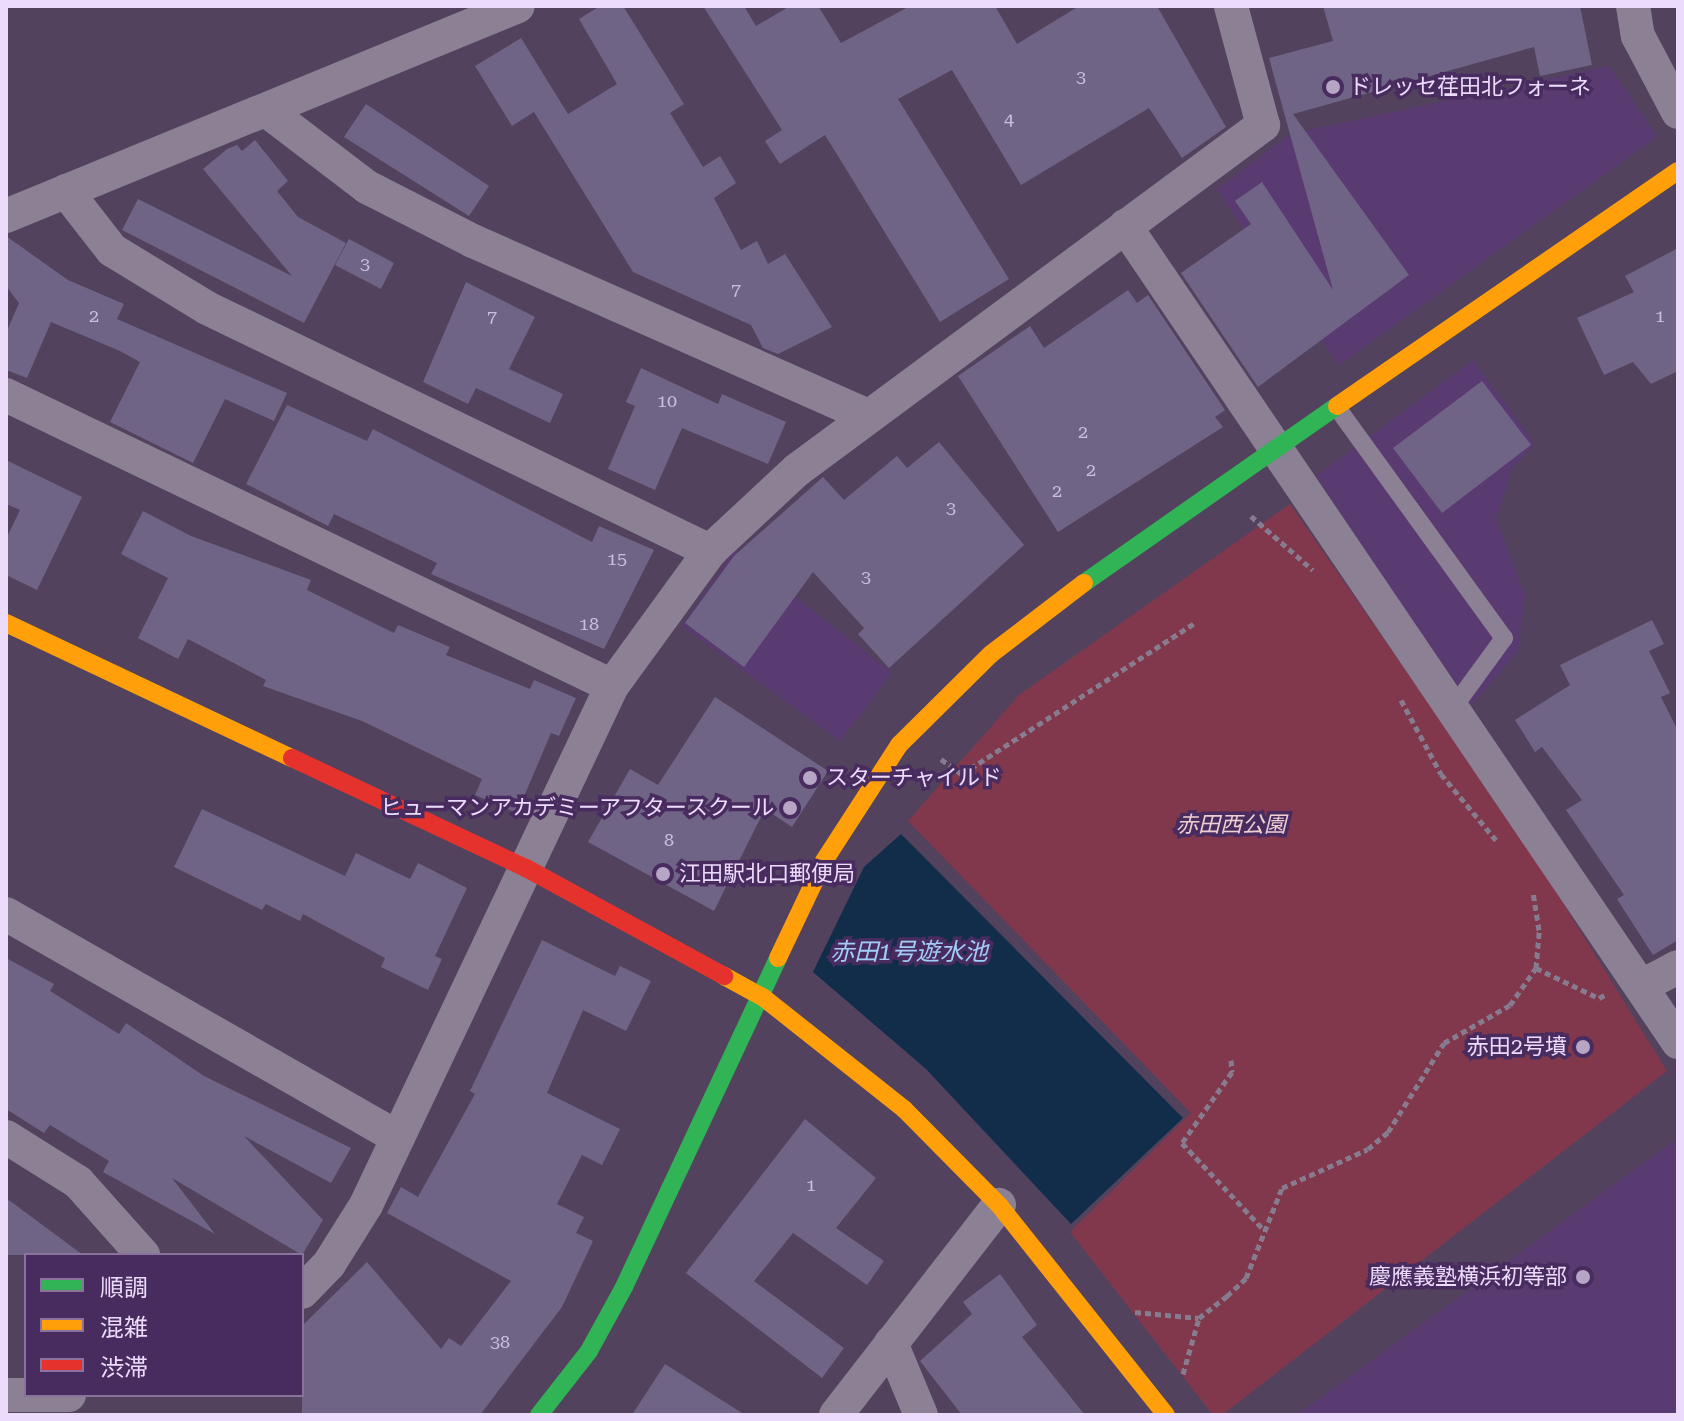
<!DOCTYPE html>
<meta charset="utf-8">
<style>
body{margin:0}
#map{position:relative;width:1684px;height:1421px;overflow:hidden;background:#52425e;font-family:"Roboto Serif","Noto Sans JP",serif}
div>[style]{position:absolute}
.built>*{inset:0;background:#5a3b71}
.green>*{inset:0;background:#82384c}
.water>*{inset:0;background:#112d49}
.building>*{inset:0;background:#6f6485}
.path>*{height:5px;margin-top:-2.5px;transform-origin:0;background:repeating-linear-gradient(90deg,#877c8f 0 6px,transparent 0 10px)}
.lane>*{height:18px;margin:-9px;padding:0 9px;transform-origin:9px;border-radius:9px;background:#8b8094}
.street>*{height:34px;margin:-17px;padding:0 17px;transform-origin:17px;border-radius:17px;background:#8b8094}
.fast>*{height:18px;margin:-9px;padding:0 9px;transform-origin:9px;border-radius:9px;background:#30b455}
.slow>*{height:18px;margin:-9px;padding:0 9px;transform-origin:9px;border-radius:9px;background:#ff9f0a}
.jam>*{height:18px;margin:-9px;padding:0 9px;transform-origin:9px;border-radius:9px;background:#e5322d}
.dots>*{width:22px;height:22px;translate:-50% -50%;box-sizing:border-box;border:4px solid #492c5f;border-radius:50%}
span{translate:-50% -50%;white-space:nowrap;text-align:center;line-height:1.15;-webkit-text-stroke:7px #492c5f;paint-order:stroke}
.number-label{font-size:18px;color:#cdbdde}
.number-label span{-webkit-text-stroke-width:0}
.poi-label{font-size:22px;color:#ecdbfb}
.left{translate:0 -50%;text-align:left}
.right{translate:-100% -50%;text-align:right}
.park-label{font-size:22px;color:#efced2;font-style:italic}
.water-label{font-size:24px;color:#a2cdf8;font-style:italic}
.frame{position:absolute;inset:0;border:8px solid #ecdbfb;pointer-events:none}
.legend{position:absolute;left:24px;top:1253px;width:280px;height:144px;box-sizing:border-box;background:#492c5f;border:2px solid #8a729d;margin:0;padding:10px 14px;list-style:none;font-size:24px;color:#ecdbfb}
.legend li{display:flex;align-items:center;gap:16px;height:40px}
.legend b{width:40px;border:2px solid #8a729d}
</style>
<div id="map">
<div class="built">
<div style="clip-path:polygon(1609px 66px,1657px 137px,1339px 365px,1217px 190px,1290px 134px)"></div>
<div style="clip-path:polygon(1473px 360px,1535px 444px,1512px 468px,1496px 518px,1525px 596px,1518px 651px,1470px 707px,1316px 476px)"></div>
<div style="clip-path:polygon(735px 549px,892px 673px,840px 741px,682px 626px)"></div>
<div style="clip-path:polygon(1678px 1138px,1678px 1415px,1297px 1415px)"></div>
</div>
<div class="green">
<div style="clip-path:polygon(1290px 504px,1529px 848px,1667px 1071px,1222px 1415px,1213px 1415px,1070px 1232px,1191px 1113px,908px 821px,1019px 695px)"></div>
</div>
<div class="water">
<div style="clip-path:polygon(901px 834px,1183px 1118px,1071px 1224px,926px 1069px,813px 972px,864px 867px)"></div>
</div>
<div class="building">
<div style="clip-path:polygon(600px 6px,623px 6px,684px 104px,670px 113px,703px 167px,720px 156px,736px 183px,714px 198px,741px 250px,757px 241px,768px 264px,785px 254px,832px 327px,778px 354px,763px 348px,751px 325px,633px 272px,534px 112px,512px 126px,475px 66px,521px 38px,568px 114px,617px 84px,579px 19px)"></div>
<div style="clip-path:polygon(703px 6px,744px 6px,756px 26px,790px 6px,818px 6px,841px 43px,910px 6px,995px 6px,1017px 44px,1079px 6px,1157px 6px,1226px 127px,1182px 158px,1149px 108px,1021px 185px,952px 70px,898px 99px,1009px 279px,940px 322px,825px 135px,780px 164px,765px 141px,782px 130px)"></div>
<div style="clip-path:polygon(1323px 6px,1580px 6px,1592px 65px,1540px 76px,1534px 47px,1293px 114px,1409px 275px,1258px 387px,1181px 273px,1251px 224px,1235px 201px,1262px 182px,1333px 290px,1269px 58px,1333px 41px)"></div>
<div style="clip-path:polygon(366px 104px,489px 186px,469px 216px,344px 137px)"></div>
<div style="clip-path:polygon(255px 140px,288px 181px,277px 191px,298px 217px,346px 243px,304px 323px,122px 230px,138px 199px,292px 276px,203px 169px,227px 149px,237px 145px,242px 151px)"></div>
<div style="clip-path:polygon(6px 236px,68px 280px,124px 304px,117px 319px,287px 393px,274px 421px,225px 399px,193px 463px,110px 422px,140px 362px,120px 351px,51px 322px,27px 378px,6px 370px,6px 333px,19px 303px,6px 286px)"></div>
<div style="clip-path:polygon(349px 239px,394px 263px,381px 289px,335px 265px)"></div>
<div style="clip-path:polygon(1678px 248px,1678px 371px,1651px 384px,1633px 362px,1604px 375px,1577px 318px,1634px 292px,1625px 276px)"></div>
<div style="clip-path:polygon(466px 282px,535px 317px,509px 369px,563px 394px,550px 423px,476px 388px,468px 404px,423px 382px)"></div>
<div style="clip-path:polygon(1128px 290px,1137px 303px,1148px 295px,1225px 410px,1215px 417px,1223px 427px,1058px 532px,958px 376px,1030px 326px,1044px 348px)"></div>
<div style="clip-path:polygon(641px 368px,718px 404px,722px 394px,786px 422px,768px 464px,682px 428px,655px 490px,608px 469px,635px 406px,626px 402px)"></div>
<div style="clip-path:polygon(1482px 381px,1531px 445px,1442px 513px,1393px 448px)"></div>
<div style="clip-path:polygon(287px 405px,367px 441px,373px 429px,592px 542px,599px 526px,654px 550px,604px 649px,431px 574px,437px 563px,334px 514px,328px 526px,246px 484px)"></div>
<div style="clip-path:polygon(939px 442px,1024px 545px,889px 668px,858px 634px,864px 628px,813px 572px,744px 667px,685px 623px,734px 556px,823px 477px,844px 500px,897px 456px,907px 468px)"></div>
<div style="clip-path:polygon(6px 460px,82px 497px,37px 590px,6px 575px,6px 539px,20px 510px,6px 504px)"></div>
<div style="clip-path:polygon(143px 511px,191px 536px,311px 580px,307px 590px,394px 633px,398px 625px,450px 647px,446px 655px,530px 689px,534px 680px,576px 698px,559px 736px,551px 733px,517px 813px,475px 795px,482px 779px,362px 721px,263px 686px,266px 680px,188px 639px,178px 659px,138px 638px,168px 578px,121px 554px)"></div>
<div style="clip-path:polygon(1652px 620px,1664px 644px,1649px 651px,1670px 693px,1661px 697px,1678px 731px,1678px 940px,1653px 955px,1617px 899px,1624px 895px,1566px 810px,1582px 800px,1542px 747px,1535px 752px,1515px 720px,1570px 685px,1560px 665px)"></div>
<div style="clip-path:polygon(715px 697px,828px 771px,792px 827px,765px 809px,714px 911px,588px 842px,630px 769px,658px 785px)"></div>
<div style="clip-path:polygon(202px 809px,345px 876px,356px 853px,410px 879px,418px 863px,467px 888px,435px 956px,442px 959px,428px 990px,381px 967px,385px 958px,303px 914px,300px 921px,266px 904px,262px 910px,174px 867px)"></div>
<div style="clip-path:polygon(542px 940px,615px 976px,620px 966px,651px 981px,626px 1031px,583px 1010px,547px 1093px,620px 1129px,602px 1165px,582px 1155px,557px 1204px,584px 1217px,576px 1233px,593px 1241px,562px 1307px,480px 1415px,302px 1415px,302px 1326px,367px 1262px,441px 1349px,449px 1338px,461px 1346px,511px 1281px,387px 1213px,401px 1187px,418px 1197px,475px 1094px,470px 1091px)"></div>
<div style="clip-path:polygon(6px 958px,54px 984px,50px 991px,119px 1034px,126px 1023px,204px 1076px,351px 1148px,331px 1183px,244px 1136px,323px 1220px,302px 1255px,172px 1178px,215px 1234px,103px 1172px,109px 1161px,50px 1125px,44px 1133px,6px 1109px)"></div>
<div style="clip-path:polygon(805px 1119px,876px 1178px,836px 1228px,884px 1261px,867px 1285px,793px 1233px,754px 1281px,844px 1348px,822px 1378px,686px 1273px)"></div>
<div style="clip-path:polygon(6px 1198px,83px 1255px,6px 1255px)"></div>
<div style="clip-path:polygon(1000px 1274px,1037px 1325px,1022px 1337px,1085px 1415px,962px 1415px,920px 1361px,972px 1314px,963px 1302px)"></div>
<div style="clip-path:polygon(665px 1364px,745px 1415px,632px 1415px)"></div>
</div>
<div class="path">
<div style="left:1251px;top:516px;width:82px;rotate:41.1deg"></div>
<div style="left:1401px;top:700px;width:84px;rotate:61.6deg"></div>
<div style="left:1441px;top:774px;width:86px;rotate:50.2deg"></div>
<div style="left:941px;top:759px;width:26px;rotate:36deg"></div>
<div style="left:962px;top:774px;width:279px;rotate:-33deg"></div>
<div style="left:1536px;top:968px;width:70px;rotate:25.5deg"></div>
<div style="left:1599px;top:998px;width:9px;rotate:-27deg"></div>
<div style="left:1231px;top:1060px;width:12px;rotate:85deg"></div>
<div style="left:1232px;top:1072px;width:87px;rotate:125.2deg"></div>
<div style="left:1182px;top:1143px;width:117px;rotate:46.7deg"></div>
<div style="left:1135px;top:1312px;width:64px;rotate:5.4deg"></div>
<div style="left:1199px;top:1318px;width:36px;rotate:-38deg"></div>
<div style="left:1227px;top:1296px;width:26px;rotate:-43deg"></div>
<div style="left:1246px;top:1278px;width:97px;rotate:-68.2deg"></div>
<div style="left:1282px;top:1188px;width:94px;rotate:-24.4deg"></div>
<div style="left:1368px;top:1149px;width:26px;rotate:-40deg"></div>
<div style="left:1388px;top:1132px;width:105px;rotate:-57.8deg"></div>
<div style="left:1444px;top:1043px;width:76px;rotate:-29.9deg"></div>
<div style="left:1510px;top:1005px;width:45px;rotate:-54.9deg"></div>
<div style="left:1536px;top:968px;width:38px;rotate:-85deg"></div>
<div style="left:1539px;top:930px;width:36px;rotate:-99deg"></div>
<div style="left:1183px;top:1374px;width:58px;rotate:-74.1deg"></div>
</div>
<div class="lane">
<div style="left:1338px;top:409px;width:283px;rotate:54.1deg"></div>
<div style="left:1504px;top:638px;width:92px;rotate:126.1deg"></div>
</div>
<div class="street">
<div style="left:1633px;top:6px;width:30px;rotate:81deg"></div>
<div style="left:1638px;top:36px;width:86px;rotate:62.2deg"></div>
<div style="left:266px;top:110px;width:127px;rotate:37.3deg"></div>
<div style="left:367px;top:187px;width:119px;rotate:27deg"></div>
<div style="left:473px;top:241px;width:431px;rotate:23.9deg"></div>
<div style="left:66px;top:191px;width:75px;rotate:52.1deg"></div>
<div style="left:112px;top:250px;width:111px;rotate:31.4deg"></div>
<div style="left:207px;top:308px;width:559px;rotate:25.79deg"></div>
<div style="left:6px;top:216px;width:553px;rotate:-22.3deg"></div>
<div style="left:1125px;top:226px;width:986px;rotate:55.87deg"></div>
<div style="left:6px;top:395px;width:672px;rotate:25.65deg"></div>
<div style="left:6px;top:914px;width:450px;rotate:29.7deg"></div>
<div style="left:1642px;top:986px;width:41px;rotate:-27.8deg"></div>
<div style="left:6px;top:1137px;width:85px;rotate:32deg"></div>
<div style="left:78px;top:1182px;width:98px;rotate:48.3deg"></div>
<div style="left:302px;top:1292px;width:39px;rotate:-46deg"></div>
<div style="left:329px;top:1264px;width:70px;rotate:-57.9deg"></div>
<div style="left:366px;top:1205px;width:574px;rotate:-64.64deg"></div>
<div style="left:612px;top:686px;width:167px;rotate:-54deg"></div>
<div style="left:710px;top:551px;width:119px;rotate:-43deg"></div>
<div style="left:797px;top:470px;width:580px;rotate:-36.51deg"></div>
<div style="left:1263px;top:125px;width:123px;rotate:-105.1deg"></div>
<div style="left:891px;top:1343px;width:78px;rotate:67.4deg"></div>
<div style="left:6px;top:1395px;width:63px"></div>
<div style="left:836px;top:1415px;width:266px;rotate:-52.2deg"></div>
</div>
<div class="fast">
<div style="left:1084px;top:583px;width:309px;rotate:-35deg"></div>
<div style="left:539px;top:1415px;width:81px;rotate:-52deg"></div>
<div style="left:589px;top:1351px;width:73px;rotate:-61.3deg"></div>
<div style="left:624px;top:1287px;width:363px;rotate:-64.9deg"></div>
</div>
<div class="slow">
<div style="left:1337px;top:406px;width:414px;rotate:-34.6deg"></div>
<div style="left:6px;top:623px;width:316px;rotate:25.3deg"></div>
<div style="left:778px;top:958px;width:107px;rotate:-64.6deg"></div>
<div style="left:824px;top:861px;width:138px;rotate:-57.1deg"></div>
<div style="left:899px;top:745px;width:129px;rotate:-44.7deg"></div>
<div style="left:991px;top:654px;width:117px;rotate:-37.4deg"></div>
<div style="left:724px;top:976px;width:46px;rotate:28.8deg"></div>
<div style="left:764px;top:998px;width:179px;rotate:38.4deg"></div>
<div style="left:904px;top:1109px;width:135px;rotate:45.3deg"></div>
<div style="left:999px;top:1205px;width:268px;rotate:51.5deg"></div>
</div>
<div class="jam">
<div style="left:292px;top:758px;width:259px;rotate:25.2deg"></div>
<div style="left:526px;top:868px;width:226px;rotate:28.6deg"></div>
</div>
<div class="dots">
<div style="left:1333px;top:87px;background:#b6a5c4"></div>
<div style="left:810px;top:778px;background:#b6a5c4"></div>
<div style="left:790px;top:808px;background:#b6a5c4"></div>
<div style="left:663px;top:874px;background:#b6a5c4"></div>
<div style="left:1583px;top:1047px;background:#b6a5c4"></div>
<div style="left:1583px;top:1277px;background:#b6a5c4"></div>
</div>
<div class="number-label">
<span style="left:1081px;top:77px">3</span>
<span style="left:1009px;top:119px">4</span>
<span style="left:365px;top:264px">3</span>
<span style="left:736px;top:290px">7</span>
<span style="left:94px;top:316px">2</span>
<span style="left:1660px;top:316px">1</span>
<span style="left:492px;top:317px">7</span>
<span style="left:667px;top:401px">10</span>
<span style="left:1083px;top:432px">2</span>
<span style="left:1091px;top:470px">2</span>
<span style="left:1057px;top:491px">2</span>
<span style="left:951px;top:508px">3</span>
<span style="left:617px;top:559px">15</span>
<span style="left:866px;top:577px">3</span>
<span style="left:589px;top:624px">18</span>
<span style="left:669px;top:840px">8</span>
<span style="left:811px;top:1185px">1</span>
<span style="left:500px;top:1342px">38</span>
</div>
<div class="poi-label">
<span class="left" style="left:1349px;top:87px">ドレッセ荏田北フォーネ</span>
<span class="left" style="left:826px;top:778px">スターチャイルド</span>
<span class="right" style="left:774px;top:808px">ヒューマンアカデミーアフタースクール</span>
<span class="left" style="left:679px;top:874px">江田駅北口郵便局</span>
<span class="right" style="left:1567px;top:1047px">赤田2号墳</span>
<span class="right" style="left:1567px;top:1277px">慶應義塾横浜初等部</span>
</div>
<div class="park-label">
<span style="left:1231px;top:825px">赤田西公園</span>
</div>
<div class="water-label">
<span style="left:909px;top:953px">赤田1号遊水池</span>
</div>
<div class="frame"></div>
<ul class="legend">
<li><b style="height:10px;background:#30b455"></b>順調</li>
<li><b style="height:10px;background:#ff9f0a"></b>混雑</li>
<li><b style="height:10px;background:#e5322d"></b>渋滞</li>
</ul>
</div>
